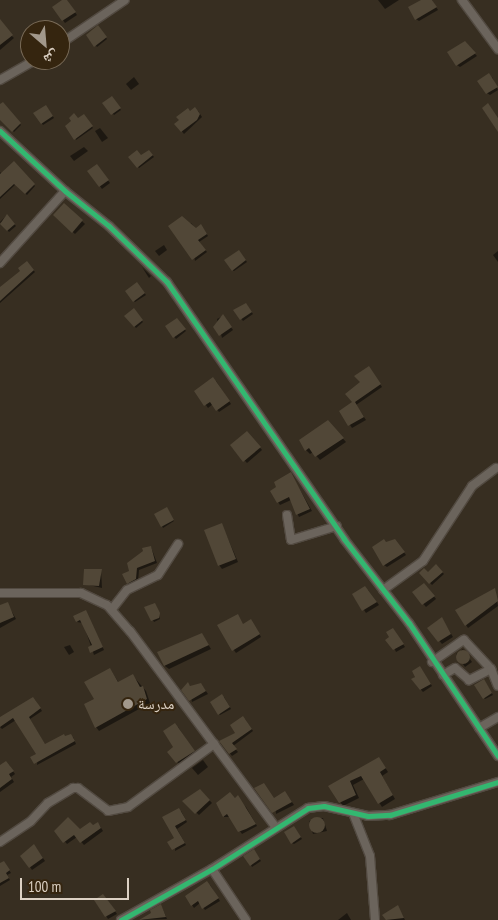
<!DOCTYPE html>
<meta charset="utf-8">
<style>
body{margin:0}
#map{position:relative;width:498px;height:920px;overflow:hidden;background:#372e21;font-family:"PT Sans Narrow","Noto Naskh Arabic",sans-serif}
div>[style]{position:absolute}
.shadow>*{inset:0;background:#0007}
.building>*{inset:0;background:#514737}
.round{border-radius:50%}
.roads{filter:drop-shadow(1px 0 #524a41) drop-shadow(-1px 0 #524a41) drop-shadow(0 1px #524a41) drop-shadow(0 -1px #524a41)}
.minor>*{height:8px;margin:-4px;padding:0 4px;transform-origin:4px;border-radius:4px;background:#6b645c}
.cycleway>*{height:5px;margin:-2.5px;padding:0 2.5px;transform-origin:2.5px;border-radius:2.5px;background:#33b770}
.dots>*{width:14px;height:14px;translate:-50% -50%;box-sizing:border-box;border:2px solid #35250f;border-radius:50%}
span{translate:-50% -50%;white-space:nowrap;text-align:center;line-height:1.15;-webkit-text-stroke:4px #35250f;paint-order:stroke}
.poi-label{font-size:15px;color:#dcd1c4}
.left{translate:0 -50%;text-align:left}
.north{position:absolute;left:20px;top:20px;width:50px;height:50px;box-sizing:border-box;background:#35250f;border:1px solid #786a57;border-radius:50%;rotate:153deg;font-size:14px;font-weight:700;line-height:20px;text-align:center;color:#dcd1c4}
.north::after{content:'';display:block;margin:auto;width:18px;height:22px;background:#a2988b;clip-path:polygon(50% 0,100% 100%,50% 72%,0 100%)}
.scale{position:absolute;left:20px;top:878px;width:109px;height:22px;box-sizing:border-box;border:2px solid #dcd1c4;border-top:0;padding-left:6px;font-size:15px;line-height:18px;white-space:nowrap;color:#dcd1c4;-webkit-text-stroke:4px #35250f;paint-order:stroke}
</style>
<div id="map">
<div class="shadow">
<div style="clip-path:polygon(66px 0,77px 15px,65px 23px,54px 8px)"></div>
<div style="clip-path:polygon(378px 0,399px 0,385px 9px)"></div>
<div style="clip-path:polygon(423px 0,432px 0,438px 10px,419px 21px,416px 19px)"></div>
<div style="clip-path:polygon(0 25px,14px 38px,0 50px)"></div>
<div style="clip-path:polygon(98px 27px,107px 39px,97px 47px,87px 35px)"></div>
<div style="clip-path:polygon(465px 43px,477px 56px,460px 67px,457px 65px)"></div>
<div style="clip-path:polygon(134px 77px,139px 84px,131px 90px,126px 84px)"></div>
<div style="clip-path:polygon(492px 77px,498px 90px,490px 95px,487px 93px)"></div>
<div style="clip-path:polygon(111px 97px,121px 110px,114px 115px,104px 103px)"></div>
<div style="clip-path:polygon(3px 103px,21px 125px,14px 132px,0 118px)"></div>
<div style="clip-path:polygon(47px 108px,54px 118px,43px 125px,35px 114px)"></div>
<div style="clip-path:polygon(198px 111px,202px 117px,184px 134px,176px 124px,190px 112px)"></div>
<div style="clip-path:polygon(85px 117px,93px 128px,76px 140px,78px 120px)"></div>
<div style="clip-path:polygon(100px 128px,108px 138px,102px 142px,95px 131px)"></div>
<div style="clip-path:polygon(84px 147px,88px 151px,74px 161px,70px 156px)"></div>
<div style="clip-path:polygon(149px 151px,154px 157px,139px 168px,130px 157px,141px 157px)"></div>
<div style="clip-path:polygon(14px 163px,35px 186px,27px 195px,16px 184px,0 199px,0 172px,2px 174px)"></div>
<div style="clip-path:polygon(99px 168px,110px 183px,102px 189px,89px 171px)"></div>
<div style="clip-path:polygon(65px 205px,85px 224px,75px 234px,54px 215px)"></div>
<div style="clip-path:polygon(6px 216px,16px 226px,9px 232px,0 222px)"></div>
<div style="clip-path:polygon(191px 223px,196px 229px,202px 227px,208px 236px,199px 242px,207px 252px,195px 261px,188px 225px)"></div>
<div style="clip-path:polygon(164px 245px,167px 250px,159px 256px,155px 251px)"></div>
<div style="clip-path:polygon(498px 251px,498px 262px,493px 255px)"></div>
<div style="clip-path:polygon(240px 253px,247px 262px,234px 271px,232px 270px)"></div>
<div style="clip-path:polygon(27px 263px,35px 272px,0 303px,0 291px,22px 272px)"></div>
<div style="clip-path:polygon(142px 267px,151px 276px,149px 278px)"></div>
<div style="clip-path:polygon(137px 284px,146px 295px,135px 302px,127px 292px)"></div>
<div style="clip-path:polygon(247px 306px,253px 314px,243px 321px,235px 310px)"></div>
<div style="clip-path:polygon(134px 310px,143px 322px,136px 328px,126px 316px)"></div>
<div style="clip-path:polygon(223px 316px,233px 330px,222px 338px,217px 319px)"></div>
<div style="clip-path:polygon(178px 321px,186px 331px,176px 339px,167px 327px)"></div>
<div style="clip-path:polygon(371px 370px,382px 387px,356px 405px,366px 420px,352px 428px,341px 411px,354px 402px,361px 382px)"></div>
<div style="clip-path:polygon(216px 381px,231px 404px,219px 412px,213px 404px,208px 408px,196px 391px)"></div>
<div style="clip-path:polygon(331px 425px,346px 442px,320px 460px,313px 452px,310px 454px,306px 450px,301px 441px)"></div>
<div style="clip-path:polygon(247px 432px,262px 450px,247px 463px,231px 446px)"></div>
<div style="clip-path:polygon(291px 474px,312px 511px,299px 517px,291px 500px,280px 505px,278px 502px)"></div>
<div style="clip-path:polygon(168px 510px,174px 521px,163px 528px,162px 526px)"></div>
<div style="clip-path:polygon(222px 525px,238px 562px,222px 569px,219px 565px)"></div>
<div style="clip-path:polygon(397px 543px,406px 555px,387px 567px,384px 565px)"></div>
<div style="clip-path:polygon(151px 547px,157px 563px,139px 570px,138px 582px,130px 586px,128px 583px,131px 571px)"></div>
<div style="clip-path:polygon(436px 566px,444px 574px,432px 585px,421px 573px,428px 574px)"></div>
<div style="clip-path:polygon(101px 570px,102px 588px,85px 584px)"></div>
<div style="clip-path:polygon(427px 587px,436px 599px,426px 607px,414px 593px)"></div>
<div style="clip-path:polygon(368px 590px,379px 605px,366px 613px,354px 595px)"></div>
<div style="clip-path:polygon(495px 590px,498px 606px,468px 628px,456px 610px)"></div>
<div style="clip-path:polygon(7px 603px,16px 619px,0 628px,0 607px)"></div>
<div style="clip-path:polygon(156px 606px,160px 619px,154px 622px,146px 608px)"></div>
<div style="clip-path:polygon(86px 612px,104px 650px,94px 655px,83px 623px,77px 622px)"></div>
<div style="clip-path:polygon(442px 619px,453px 637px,442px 644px,429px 628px)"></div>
<div style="clip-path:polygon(251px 620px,261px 637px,236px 653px,224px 636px)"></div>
<div style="clip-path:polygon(393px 629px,405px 647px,396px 652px,390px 638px)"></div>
<div style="clip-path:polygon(202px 634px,211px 649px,169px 669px,165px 666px,159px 652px)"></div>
<div style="clip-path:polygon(70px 645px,74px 652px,69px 655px,64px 647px)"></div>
<div style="clip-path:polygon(463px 649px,472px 662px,465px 667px,456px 654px)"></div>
<div style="clip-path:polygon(110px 669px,119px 683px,133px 676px,146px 691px,150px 703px,99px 731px,96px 727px,95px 700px)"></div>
<div style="clip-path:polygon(422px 670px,432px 686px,423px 692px,412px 680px)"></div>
<div style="clip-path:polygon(485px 682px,493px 695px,485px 699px,484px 698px)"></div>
<div style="clip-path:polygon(188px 684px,191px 687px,201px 684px,208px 694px,192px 702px)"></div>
<div style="clip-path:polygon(224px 697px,231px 709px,220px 715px,219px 714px)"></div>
<div style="clip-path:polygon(35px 700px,42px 711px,30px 719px,45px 745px,66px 737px,73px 737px,76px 744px,37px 765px,38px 754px,16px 720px,2px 729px,0 727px,0 719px)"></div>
<div style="clip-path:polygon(245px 719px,253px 731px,233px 746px,238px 752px,232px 756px,221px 742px,237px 733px)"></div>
<div style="clip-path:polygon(178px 727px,196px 754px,180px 765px,169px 752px,175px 747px)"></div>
<div style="clip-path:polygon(379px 758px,388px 772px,382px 776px,395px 799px,382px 807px,364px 779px,353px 785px,359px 798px,343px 806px,330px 787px)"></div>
<div style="clip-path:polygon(203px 760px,208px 767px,198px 775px,192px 768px)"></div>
<div style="clip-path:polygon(9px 765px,15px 774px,11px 777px,14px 782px,0 792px,0 767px)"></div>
<div style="clip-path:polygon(200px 790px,212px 803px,199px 815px,184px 801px)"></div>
<div style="clip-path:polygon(230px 794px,246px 807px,257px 826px,242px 834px,230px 817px,224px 817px,218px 804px)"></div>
<div style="clip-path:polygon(287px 795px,294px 805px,276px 814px,275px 799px)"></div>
<div style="clip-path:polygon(181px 811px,187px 822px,177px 829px,186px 845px,175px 851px,176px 838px,164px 817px)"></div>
<div style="clip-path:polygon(323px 818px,327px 831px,313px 834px,309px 821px)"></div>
<div style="clip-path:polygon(98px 823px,103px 831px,84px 845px,77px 837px,67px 844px,56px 831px,80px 831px)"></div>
<div style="clip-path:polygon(295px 829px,302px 839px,294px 844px,292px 843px)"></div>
<div style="clip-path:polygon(36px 848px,45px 861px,32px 870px,30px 867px)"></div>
<div style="clip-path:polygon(255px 852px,261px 861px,252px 867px,251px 865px)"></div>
<div style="clip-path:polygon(4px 862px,11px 873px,7px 875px,10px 880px,0 886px,0 865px)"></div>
<div style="clip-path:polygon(210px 885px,220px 901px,205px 910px,200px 903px,194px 908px,192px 905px)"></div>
<div style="clip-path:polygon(106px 898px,117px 914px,108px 919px,96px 900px)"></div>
<div style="clip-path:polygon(161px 905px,167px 919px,141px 920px,153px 913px)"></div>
<div style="clip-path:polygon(398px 907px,405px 920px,387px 920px,384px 915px)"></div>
<div style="clip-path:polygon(347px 913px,351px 920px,338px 920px)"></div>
</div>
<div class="building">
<div style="clip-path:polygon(62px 0,67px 0,76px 12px,62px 21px,52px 7px)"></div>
<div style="clip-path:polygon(421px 0,432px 0,437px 7px,415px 20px,408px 7px)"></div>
<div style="clip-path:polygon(0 19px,13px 35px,0 45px)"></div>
<div style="clip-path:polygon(98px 25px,107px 37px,94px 47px,86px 35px)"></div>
<div style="clip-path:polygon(465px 41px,476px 53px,456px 66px,447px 52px)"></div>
<div style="clip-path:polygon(489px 73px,498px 87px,486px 94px,477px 81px)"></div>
<div style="clip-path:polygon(112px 96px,121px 108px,111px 115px,102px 103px)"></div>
<div style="clip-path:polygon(3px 102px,21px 123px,12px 132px,0 120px,0 104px)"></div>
<div style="clip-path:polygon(488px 103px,498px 118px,498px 132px,482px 108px)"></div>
<div style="clip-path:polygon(46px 105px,53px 116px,41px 124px,33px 113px)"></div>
<div style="clip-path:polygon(195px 107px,200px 114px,197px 120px,181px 132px,174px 124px,179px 120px,176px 117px,188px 108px,190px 111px)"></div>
<div style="clip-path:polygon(74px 113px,78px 118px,84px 114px,93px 126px,74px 140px,65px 126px,71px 121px,69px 118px)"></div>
<div style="clip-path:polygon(137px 150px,141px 155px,149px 150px,153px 155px,137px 168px,128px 157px)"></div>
<div style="clip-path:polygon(14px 161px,35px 184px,25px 194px,14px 184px,0 197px,0 174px)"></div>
<div style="clip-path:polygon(97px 164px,109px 180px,99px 187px,87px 171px)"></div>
<div style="clip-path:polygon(64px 203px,83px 220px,72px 233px,53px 215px)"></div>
<div style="clip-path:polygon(7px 214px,15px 224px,7px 231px,0 224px)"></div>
<div style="clip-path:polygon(182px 216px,196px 228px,201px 224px,207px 234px,198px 240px,206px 250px,192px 260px,168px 226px)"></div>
<div style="clip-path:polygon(239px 250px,246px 260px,232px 271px,224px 260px)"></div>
<div style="clip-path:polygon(27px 261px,34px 270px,0 301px,0 287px,20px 271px,18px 268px)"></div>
<div style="clip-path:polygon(137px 282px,145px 293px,133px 302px,125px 291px)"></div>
<div style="clip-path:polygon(246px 303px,252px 312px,240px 320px,233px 310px)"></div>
<div style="clip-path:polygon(134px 308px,143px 320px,134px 327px,124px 316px)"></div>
<div style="clip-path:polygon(223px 314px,232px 327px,219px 336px,213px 327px)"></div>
<div style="clip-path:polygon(177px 318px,186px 329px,173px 338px,165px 326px)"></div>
<div style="clip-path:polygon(369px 366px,381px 384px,355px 402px,364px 417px,348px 426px,339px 411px,352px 402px,345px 394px,360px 382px,354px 376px)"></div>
<div style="clip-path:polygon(213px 377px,230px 401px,216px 411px,210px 402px,204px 406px,194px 391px)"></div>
<div style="clip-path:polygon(328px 420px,344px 438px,315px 457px,309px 448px,305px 451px,299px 440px)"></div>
<div style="clip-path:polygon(247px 431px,261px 447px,243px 462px,230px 445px)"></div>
<div style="clip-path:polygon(291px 472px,310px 509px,296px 515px,289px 497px,277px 503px,270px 491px,276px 487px,274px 482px)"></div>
<div style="clip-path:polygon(167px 507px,174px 520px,161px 527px,154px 514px)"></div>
<div style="clip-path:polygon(222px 523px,236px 559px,218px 566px,204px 530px)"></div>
<div style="clip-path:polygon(384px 539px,386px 542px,395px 539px,405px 552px,383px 566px,372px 547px)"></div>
<div style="clip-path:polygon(151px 546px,155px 561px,137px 568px,136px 579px,127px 584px,122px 574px,129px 571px,127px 563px,143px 551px,142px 548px)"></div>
<div style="clip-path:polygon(436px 564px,443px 572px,429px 584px,419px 573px,424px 568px,428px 572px)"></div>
<div style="clip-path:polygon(84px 569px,102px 569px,99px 586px,83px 585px)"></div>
<div style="clip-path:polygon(424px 583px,435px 596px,422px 605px,412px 592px)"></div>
<div style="clip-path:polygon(365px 586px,377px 602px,362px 611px,352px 594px)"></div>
<div style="clip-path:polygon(495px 588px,498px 601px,465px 626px,455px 610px)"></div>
<div style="clip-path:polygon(8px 602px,14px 617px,0 623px,0 605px)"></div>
<div style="clip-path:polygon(155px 603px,160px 613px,159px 618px,151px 621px,144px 607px)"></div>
<div style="clip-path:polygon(86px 610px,103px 647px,90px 653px,88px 647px,92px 645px,80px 620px,76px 622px,73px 616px)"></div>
<div style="clip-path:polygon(238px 614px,243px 624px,251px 619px,260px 634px,232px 651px,217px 625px)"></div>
<div style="clip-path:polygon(442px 617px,451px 634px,438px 642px,427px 628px)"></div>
<div style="clip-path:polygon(393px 628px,404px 644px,393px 650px,385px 640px,389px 637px,386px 632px)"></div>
<div style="clip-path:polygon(202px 633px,209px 645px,164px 666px,157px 652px)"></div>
<div class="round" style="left:456px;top:650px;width:14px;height:14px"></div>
<div style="clip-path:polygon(420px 666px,431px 684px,420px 690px,411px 679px,415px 677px,412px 671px)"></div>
<div style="clip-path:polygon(110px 668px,118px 682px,133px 674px,140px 687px,143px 686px,147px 699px,95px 728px,84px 704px,94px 699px,84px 682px)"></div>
<div style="clip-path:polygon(484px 679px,492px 693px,483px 699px,474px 685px)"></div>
<div style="clip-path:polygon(188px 682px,190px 686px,201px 683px,206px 691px,189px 701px,181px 690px)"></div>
<div style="clip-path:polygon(222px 694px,230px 707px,218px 715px,210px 702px)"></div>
<div style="clip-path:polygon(33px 697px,41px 708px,29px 717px,45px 744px,64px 734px,65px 736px,71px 734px,75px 741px,34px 764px,30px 757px,36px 754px,13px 718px,0 727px,0 717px)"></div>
<div style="clip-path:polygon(243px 716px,252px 729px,232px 743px,237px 749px,229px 754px,219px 741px,235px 733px,230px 725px)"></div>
<div style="clip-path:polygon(175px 723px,195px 751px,176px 763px,167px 752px,173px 747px,163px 731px)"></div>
<div style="clip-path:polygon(379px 757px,386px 768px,380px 772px,393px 795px,378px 804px,361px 776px,350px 781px,356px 795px,339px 803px,328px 786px)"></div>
<div style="clip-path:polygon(6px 761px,14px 771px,9px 774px,12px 779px,0 788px,0 765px)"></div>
<div style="clip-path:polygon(264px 783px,274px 798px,285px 791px,292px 802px,272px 813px,254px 788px)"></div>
<div style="clip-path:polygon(200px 789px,210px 800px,195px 814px,182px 801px)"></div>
<div style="clip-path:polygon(230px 792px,235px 798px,238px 795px,256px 824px,246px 829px,238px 832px,227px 814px,223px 817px,216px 803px)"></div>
<div style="clip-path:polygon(179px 808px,186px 820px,175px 826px,185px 843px,172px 850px,167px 842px,174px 838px,162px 817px)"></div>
<div class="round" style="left:309px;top:817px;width:16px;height:16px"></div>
<div style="clip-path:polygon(68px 817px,80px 829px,90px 822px,93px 825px,98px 822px,101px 828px,80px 843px,74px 835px,63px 843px,54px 831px)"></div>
<div style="clip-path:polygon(294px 826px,301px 837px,291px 844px,284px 832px)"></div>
<div style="clip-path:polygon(34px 844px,43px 858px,29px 868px,20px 856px)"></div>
<div style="clip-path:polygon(254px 849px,260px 859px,250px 866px,243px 856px)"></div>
<div style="clip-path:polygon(4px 861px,10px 870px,6px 873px,9px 878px,0 883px,0 863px)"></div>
<div style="clip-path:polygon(207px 881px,219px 898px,202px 909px,198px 901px,191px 906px,185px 896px)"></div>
<div style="clip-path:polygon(103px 894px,116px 911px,105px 917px,94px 900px)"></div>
<div style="clip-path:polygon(161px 904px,166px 917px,139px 920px,151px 913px,150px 910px)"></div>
<div style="clip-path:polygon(398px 905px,404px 918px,386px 920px,382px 915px)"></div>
</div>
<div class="roads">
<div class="minor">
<div style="left:462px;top:0;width:61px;rotate:53.7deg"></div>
<div style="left:60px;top:44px;width:78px;rotate:-34.1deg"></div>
<div style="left:0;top:80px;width:40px;rotate:-29.7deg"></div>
<div style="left:0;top:131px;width:88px;rotate:42.7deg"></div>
<div style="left:65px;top:191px;width:56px;rotate:38.5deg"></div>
<div style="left:109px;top:226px;width:81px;rotate:44deg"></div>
<div style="left:167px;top:282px;width:312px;rotate:55.4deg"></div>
<div style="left:344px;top:539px;width:106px;rotate:52.3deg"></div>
<div style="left:409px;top:623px;width:160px;rotate:56.2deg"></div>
<div style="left:0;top:263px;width:97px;rotate:-47.9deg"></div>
<div style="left:287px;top:515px;width:25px;rotate:81deg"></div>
<div style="left:291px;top:540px;width:48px;rotate:-16.9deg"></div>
<div style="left:383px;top:590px;width:49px;rotate:-35.9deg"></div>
<div style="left:423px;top:561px;width:90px;rotate:-56.8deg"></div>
<div style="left:472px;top:486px;width:30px;rotate:-37deg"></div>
<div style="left:0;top:593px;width:81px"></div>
<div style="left:81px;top:593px;width:29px;rotate:25deg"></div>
<div style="left:107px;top:605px;width:35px;rotate:49deg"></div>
<div style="left:130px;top:631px;width:243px;rotate:53.4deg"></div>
<div style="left:112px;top:609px;width:24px;rotate:-52deg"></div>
<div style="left:127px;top:590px;width:34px;rotate:-26deg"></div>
<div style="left:158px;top:575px;width:37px;rotate:-57deg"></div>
<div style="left:432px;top:662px;width:39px;rotate:-35deg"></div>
<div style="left:464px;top:640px;width:40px;rotate:47deg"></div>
<div style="left:491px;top:669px;width:25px;rotate:153deg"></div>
<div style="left:469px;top:680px;width:18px;rotate:-139deg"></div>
<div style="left:455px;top:668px;width:14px;rotate:150deg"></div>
<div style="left:491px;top:669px;width:18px;rotate:68deg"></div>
<div style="left:479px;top:728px;width:22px;rotate:-30deg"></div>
<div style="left:353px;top:813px;width:46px;rotate:68.4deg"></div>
<div style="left:370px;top:856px;width:64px;rotate:85.5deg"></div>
<div style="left:0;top:842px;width:37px;rotate:-34deg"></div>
<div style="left:31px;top:821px;width:25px;rotate:-47deg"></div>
<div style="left:48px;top:803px;width:29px;rotate:-31deg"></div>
<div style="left:73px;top:788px;width:5px"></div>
<div style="left:78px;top:788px;width:38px;rotate:37deg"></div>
<div style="left:108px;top:811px;width:20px;rotate:-11deg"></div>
<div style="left:128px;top:807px;width:107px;rotate:-36.2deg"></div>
<div style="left:212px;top:869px;width:61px;rotate:56.3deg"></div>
<div style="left:121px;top:920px;width:104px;rotate:-29.3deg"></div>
<div style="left:212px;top:869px;width:114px;rotate:-32.4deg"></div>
<div style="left:308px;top:808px;width:16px;rotate:-7deg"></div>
<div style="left:324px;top:806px;width:45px;rotate:12.8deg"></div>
<div style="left:368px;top:816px;width:22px;rotate:-3deg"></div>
<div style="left:390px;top:815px;width:113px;rotate:-17deg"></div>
</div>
</div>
<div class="cycleway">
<div style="left:0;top:131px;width:88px;rotate:42.7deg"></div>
<div style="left:65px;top:191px;width:56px;rotate:38.5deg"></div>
<div style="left:109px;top:226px;width:81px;rotate:44deg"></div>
<div style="left:167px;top:282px;width:312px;rotate:55.4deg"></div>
<div style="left:344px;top:539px;width:106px;rotate:52.3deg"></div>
<div style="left:409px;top:623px;width:160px;rotate:56.2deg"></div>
<div style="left:121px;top:920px;width:104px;rotate:-29.3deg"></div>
<div style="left:212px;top:869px;width:114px;rotate:-32.4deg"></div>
<div style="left:308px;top:808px;width:16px;rotate:-7deg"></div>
<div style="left:324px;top:806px;width:45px;rotate:12.8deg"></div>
<div style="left:368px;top:816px;width:22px;rotate:-3deg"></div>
<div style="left:390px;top:815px;width:113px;rotate:-17deg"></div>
</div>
<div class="dots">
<div style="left:128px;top:704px;background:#a2988b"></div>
</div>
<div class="poi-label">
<span class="left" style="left:138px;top:704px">مدرسة</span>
</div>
<div class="north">ش</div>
<div class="scale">100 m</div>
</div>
